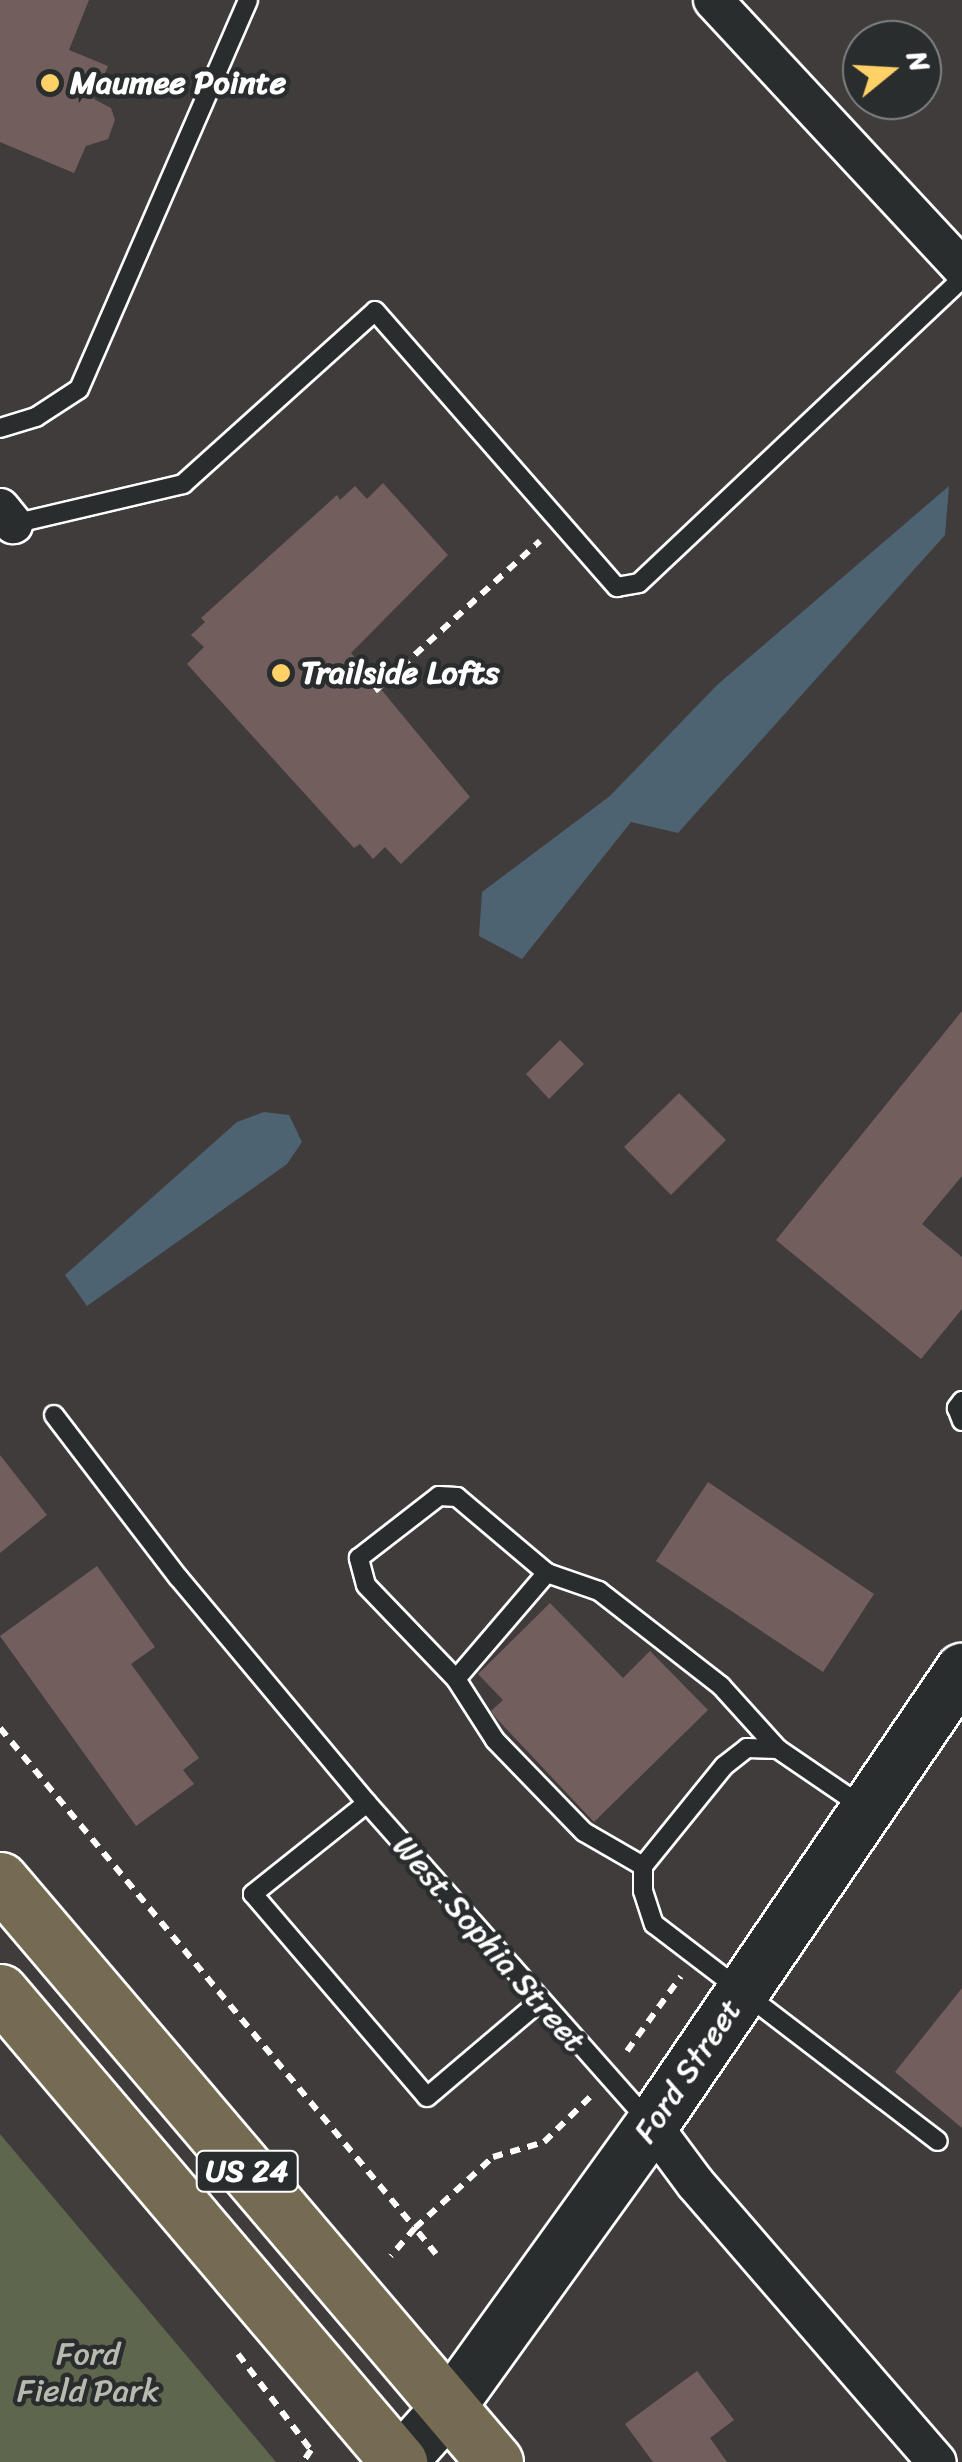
<!DOCTYPE html>
<style>
body{margin:0}
#map{position:relative;width:962px;height:2462px;overflow:hidden;background:#403c3c;font-family:Sriracha,sans-serif}
div>[style]{position:absolute}
.green>*{inset:0;background:#5e664d}
.water>*{inset:0;background:#4e6371}
.building>*{inset:0;background:#725f5d}
.path>*{height:6px;margin-top:-3px;transform-origin:0;background:repeating-linear-gradient(90deg,#fff 0 10px,transparent 0 18px)}
.roads{filter:drop-shadow(2px 0 #fff) drop-shadow(-2px 0 #fff) drop-shadow(0 2px #fff) drop-shadow(0 -2px #fff)}
.lane>*{height:18px;margin:-9px;padding:0 9px;transform-origin:9px;border-radius:9px;background:#2a2d2e}
.street>*{height:38px;margin:-19px;padding:0 19px;transform-origin:19px;border-radius:19px;background:#2a2d2e}
.secondary>*{height:52px;margin:-26px;padding:0 26px;transform-origin:26px;border-radius:26px;background:#2a2d2e}
.highway>*{height:55px;margin:-27.5px;padding:0 27.5px;transform-origin:27.5px;border-radius:27.5px;background:#746b52}
.dots>*{width:28px;height:28px;translate:-50% -50%;box-sizing:border-box;border:5px solid #2a2d2e;border-radius:50%}
span{translate:-50% -50%;white-space:nowrap;text-align:center;line-height:1.15;-webkit-text-stroke:9px #2a2d2e;paint-order:stroke}
.shield-label span{padding:2px 8px;background:#2a2d2e;border:2px solid;border-radius:8px;-webkit-text-stroke-width:0}
.shield-label{font-size:30px;color:#fff;font-weight:700}
.poi-label{font-size:32px;color:#fff;font-weight:700}
.left{translate:0 -50%;text-align:left}
.street-label{font-size:32px;color:#fff}
.park-label{font-size:32px;color:#b7baaf}
.north{position:absolute;left:842px;top:20px;width:100px;height:100px;box-sizing:border-box;background:#2a2d2e;border:2px solid #7f8182;border-radius:50%;rotate:72deg;font-size:28px;font-weight:700;line-height:40px;text-align:center;color:#fff}
.north::after{content:'';display:block;margin:auto;width:35px;height:45px;background:#ffd166;clip-path:polygon(50% 0,100% 100%,50% 72%,0 100%)}
</style>
<div id="map">
<div class="green">
<div style="clip-path:polygon(0 2134px,276px 2462px,0 2462px)"></div>
</div>
<div class="water">
<div style="clip-path:polygon(949px 486px,945px 535px,678px 833px,631px 822px,522px 959px,479px 936px,482px 892px,610px 796px,717px 685px)"></div>
<div style="clip-path:polygon(264px 1112px,289px 1115px,302px 1142px,287px 1164px,87px 1306px,65px 1275px,237px 1122px)"></div>
</div>
<div class="building">
<div style="clip-path:polygon(0 0,89px 0,69px 50px,108px 66px,94px 99px,111px 108px,115px 120px,108px 139px,86px 146px,74px 173px,0 142px)"></div>
<div style="clip-path:polygon(383px 483px,448px 555px,351px 653px,470px 797px,401px 864px,385px 847px,373px 859px,360px 844px,354px 848px,187px 664px,204px 647px,191px 635px,205px 622px,201px 618px,337px 495px,340px 500px,355px 486px,367px 499px)"></div>
<div style="clip-path:polygon(962px 1011px,962px 1176px,922px 1224px,962px 1257px,962px 1309px,921px 1359px,776px 1240px)"></div>
<div style="clip-path:polygon(560px 1040px,584px 1064px,549px 1099px,526px 1074px)"></div>
<div style="clip-path:polygon(679px 1093px,726px 1140px,671px 1195px,624px 1147px)"></div>
<div style="clip-path:polygon(0 1455px,47px 1515px,0 1553px)"></div>
<div style="clip-path:polygon(708px 1482px,874px 1594px,823px 1672px,656px 1561px)"></div>
<div style="clip-path:polygon(97px 1566px,155px 1647px,131px 1664px,199px 1758px,183px 1770px,194px 1784px,136px 1826px,0 1636px)"></div>
<div style="clip-path:polygon(550px 1603px,623px 1678px,650px 1651px,708px 1710px,594px 1822px,496px 1718px,491px 1711px,503px 1700px,478px 1674px)"></div>
<div style="clip-path:polygon(962px 1988px,962px 2128px,895px 2072px)"></div>
<div style="clip-path:polygon(697px 2371px,734px 2420px,710px 2438px,727px 2462px,653px 2462px,625px 2424px)"></div>
</div>
<div class="path">
<div style="left:375px;top:691px;width:223px;rotate:-42.3deg"></div>
<div style="left:0;top:1728px;width:650px;rotate:50.31deg"></div>
<div style="left:415px;top:2228px;width:37px;rotate:131deg"></div>
<div style="left:627px;top:2051px;width:92px;rotate:-54.2deg"></div>
<div style="left:436px;top:2254px;width:33px;rotate:-129deg"></div>
<div style="left:415px;top:2228px;width:105px;rotate:-42.3deg"></div>
<div style="left:493px;top:2157px;width:53px;rotate:-16.4deg"></div>
<div style="left:544px;top:2142px;width:66px;rotate:-44.4deg"></div>
<div style="left:238px;top:2354px;width:121px;rotate:52.8deg"></div>
<div style="left:311px;top:2450px;width:14px;rotate:124deg"></div>
</div>
<div class="roads">
<div class="lane">
<div style="left:0;top:428px;width:38px;rotate:-17deg"></div>
<div style="left:36px;top:417px;width:51px;rotate:-33.1deg"></div>
<div style="left:79px;top:389px;width:424px;rotate:-66.5deg"></div>
<div style="left:13px;top:524px;width:175px;rotate:-13.2deg"></div>
<div style="left:183px;top:484px;width:258px;rotate:-42deg"></div>
<div style="left:375px;top:311px;width:367px;rotate:48.8deg"></div>
<div style="left:617px;top:587px;width:22px;rotate:-10deg"></div>
<div style="left:639px;top:583px;width:444px;rotate:-43.3deg"></div>
<div style="left:962px;top:1401px;width:9px;rotate:126deg"></div>
<div style="left:957px;top:1408px;width:14px;rotate:69deg"></div>
<div style="left:54px;top:1415px;width:204px;rotate:52.6deg"></div>
<div style="left:178px;top:1577px;width:295px;rotate:50.1deg"></div>
<div style="left:367px;top:1803px;width:424px;rotate:48.5deg"></div>
<div style="left:456px;top:1679px;width:130px;rotate:-133.8deg"></div>
<div style="left:366px;top:1585px;width:28px;rotate:-105deg"></div>
<div style="left:359px;top:1558px;width:101px;rotate:-37.8deg"></div>
<div style="left:439px;top:1496px;width:18px;rotate:3deg"></div>
<div style="left:457px;top:1497px;width:118px;rotate:40.2deg"></div>
<div style="left:367px;top:1803px;width:146px;rotate:141.4deg"></div>
<div style="left:253px;top:1894px;width:267px;rotate:49.4deg"></div>
<div style="left:427px;top:2097px;width:145px;rotate:-40.3deg"></div>
<div style="left:863px;top:1807px;width:103px;rotate:-145.7deg"></div>
<div style="left:778px;top:1749px;width:31px;rotate:-178deg"></div>
<div style="left:747px;top:1748px;width:29px;rotate:142deg"></div>
<div style="left:724px;top:1766px;width:129px;rotate:129deg"></div>
<div style="left:643px;top:1866px;width:25px;rotate:90deg"></div>
<div style="left:643px;top:1891px;width:35px;rotate:72deg"></div>
<div style="left:654px;top:1924px;width:357px;rotate:37.4deg"></div>
<div style="left:643px;top:1866px;width:68px;rotate:-150deg"></div>
<div style="left:584px;top:1832px;width:128px;rotate:-134.1deg"></div>
<div style="left:495px;top:1740px;width:72px;rotate:-122.6deg"></div>
<div style="left:456px;top:1679px;width:140px;rotate:-49.4deg"></div>
<div style="left:547px;top:1573px;width:55px;rotate:19.1deg"></div>
<div style="left:599px;top:1591px;width:155px;rotate:37.9deg"></div>
<div style="left:721px;top:1686px;width:85px;rotate:47.9deg"></div>
</div>
<div class="street">
<div style="left:713px;top:0;width:366px;rotate:47.1deg"></div>
<div style="left:0;top:508px;width:21px;rotate:51deg"></div>
<div style="left:652px;top:2125px;width:72px;rotate:53.4deg"></div>
<div style="left:695px;top:2183px;width:369px;rotate:49.1deg"></div>
</div>
<div class="secondary">
<div style="left:400px;top:2462px;width:74px;rotate:-48.3deg"></div>
<div style="left:449px;top:2407px;width:347px;rotate:-54.3deg"></div>
<div style="left:652px;top:2125px;width:551px;rotate:-55.73deg"></div>
</div>
<div class="highway">
<div style="left:0;top:1880px;width:764px;rotate:49.62deg"></div>
<div style="left:0;top:1992px;width:617px;rotate:49.67deg"></div>
</div>
</div>
<div class="dots">
<div style="left:50px;top:83px;background:#ffd166"></div>
<div style="left:281px;top:673px;background:#ffd166"></div>
</div>
<div class="shield-label">
<span style="left:247px;top:2171px">US 24</span>
</div>
<div class="poi-label">
<span class="left" style="left:70px;top:83px">Maumee Pointe</span>
<span class="left" style="left:301px;top:673px">Trailside Lofts</span>
</div>
<div class="street-label">
<span style="left:489px;top:1944px;rotate:49deg">West Sophia Street</span>
<span style="left:688px;top:2071px;rotate:-56deg">Ford Street</span>
</div>
<div class="park-label">
<span style="left:88px;top:2373px">Ford<br>Field Park</span>
</div>
<div class="north">N</div>
</div>
